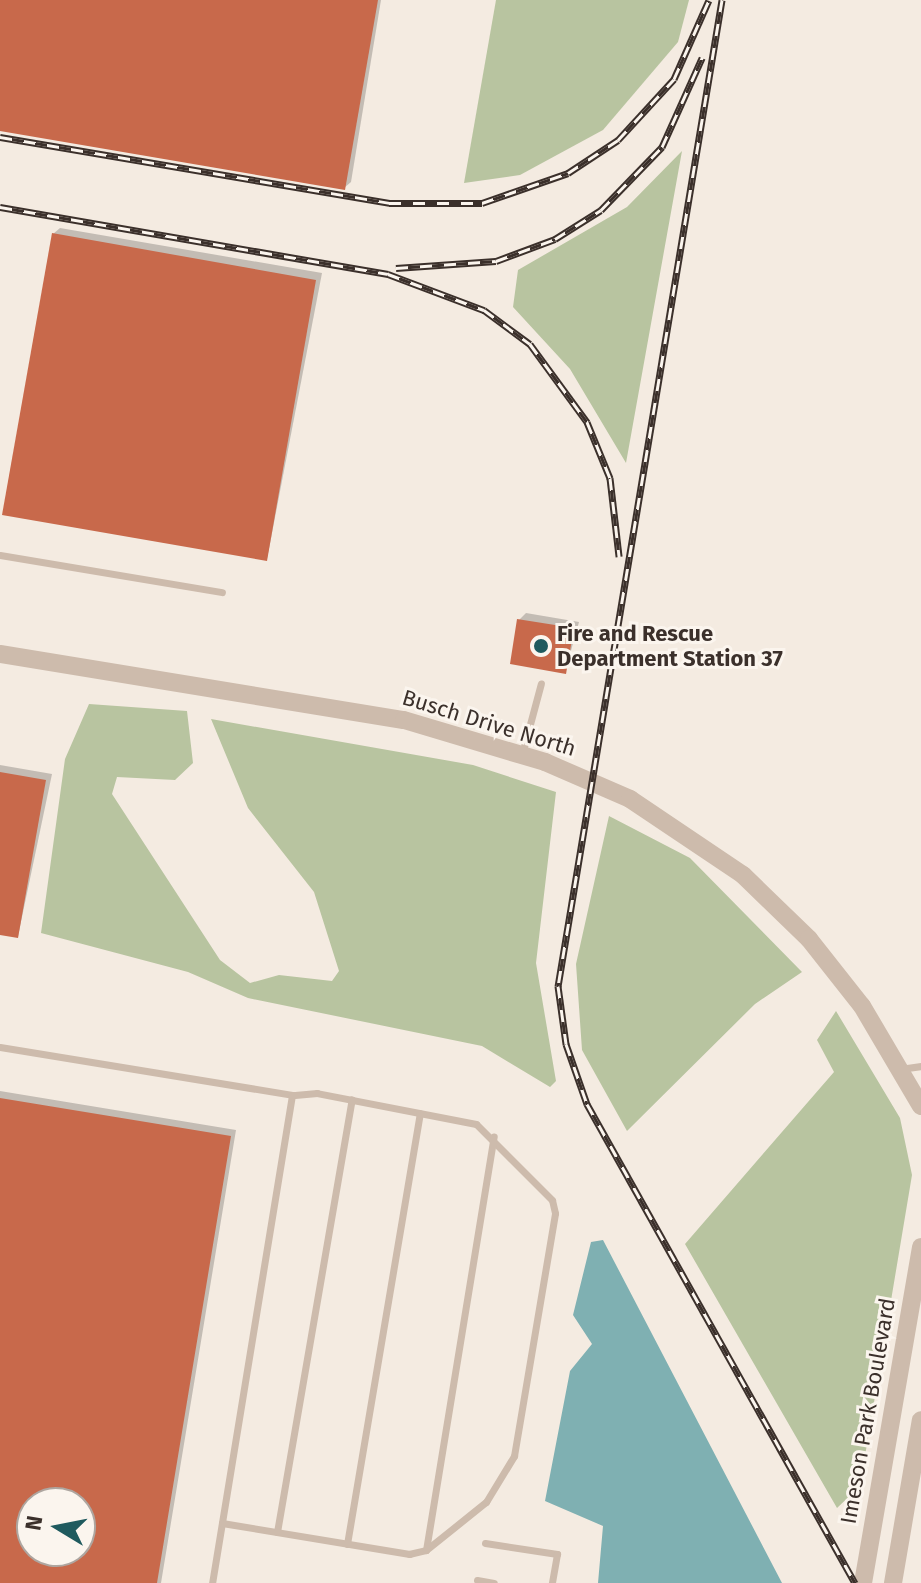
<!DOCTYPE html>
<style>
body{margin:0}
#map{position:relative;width:921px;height:1583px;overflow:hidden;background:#f4ebe1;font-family:"Fira Sans",sans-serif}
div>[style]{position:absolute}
.green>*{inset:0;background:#b8c4a0}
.water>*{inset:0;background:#7fb0b2}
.shadow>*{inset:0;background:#0003}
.building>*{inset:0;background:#c8694b}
.service>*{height:7px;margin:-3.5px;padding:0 3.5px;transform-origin:3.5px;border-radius:3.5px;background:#cdbbac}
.tertiary>*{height:18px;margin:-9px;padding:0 9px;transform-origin:9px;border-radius:9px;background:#cdbbac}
.rail>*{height:7px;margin-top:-3.5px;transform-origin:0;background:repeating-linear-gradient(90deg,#fbf5ee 0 12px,#3b302b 0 24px);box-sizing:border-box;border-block:2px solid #3b302b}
.dots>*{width:22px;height:22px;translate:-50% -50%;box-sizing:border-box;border:4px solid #fbf5ee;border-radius:50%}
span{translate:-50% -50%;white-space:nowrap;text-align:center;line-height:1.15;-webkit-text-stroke:6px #fbf5ee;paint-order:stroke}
.poi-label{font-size:22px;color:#3b302b;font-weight:700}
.left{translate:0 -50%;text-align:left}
.street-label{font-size:22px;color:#3b302b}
.north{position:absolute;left:16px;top:1487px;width:80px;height:80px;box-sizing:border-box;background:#fbf5ee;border:2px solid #aea6a0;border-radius:50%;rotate:280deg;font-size:22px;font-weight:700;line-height:32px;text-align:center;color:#3b302b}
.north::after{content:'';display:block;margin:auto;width:28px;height:36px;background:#1f5a5e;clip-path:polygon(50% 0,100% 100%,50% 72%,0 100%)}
</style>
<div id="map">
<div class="green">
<div style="clip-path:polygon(496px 0,689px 0,678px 42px,603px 130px,520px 175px,464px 183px)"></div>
<div style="clip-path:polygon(682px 151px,626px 463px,570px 369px,513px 307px,518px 270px,627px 207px)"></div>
<div style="clip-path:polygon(89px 704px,187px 711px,193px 763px,175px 780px,117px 777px,112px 794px,220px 960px,250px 983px,279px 975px,332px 981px,339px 971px,314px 892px,248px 808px,211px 719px,473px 765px,556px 792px,536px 963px,556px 1081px,550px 1087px,482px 1046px,248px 998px,188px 972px,41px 933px,65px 759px)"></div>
<div style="clip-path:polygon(609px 816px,690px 858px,802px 972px,755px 1004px,627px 1131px,582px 1050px,576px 964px)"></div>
<div style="clip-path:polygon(836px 1011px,900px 1118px,912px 1175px,860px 1486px,837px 1508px,685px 1244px,834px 1072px,817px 1040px)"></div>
</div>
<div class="water">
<div style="clip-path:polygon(603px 1240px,782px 1583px,598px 1583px,603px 1526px,545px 1501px,570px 1371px,592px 1344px,573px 1315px,591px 1242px)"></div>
</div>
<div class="shadow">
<div style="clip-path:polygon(0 0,381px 0,351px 182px,344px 188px,0 129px)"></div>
<div style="clip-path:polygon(60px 228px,322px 273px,267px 559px,53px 234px)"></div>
<div style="clip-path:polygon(526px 613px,579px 622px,565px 672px,519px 620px)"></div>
<div style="clip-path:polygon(0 765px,52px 774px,18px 936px,0 933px)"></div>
<div style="clip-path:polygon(evenodd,0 1091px,236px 1130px,161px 1583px,0 1583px,0 1091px,32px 1503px,80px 1503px,80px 1551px,32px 1551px,32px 1503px)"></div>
</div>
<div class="building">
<div style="clip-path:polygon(0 0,378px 0,345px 190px,0 131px)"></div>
<div style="clip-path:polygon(52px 233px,316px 280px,267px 561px,2px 515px)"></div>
<div style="clip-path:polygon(517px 619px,574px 628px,566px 674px,510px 664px)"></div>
<div style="clip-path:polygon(0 772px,46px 780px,18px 938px,0 935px)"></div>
<div style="clip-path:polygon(evenodd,0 1098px,231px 1136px,157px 1583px,0 1583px,0 1098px,32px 1503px,80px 1503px,80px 1551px,32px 1551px,32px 1503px)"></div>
</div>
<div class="service">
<div style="left:0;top:555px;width:225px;rotate:9.5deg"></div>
<div style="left:522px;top:754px;width:73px;rotate:-75deg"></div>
<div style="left:0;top:1047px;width:296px;rotate:9.3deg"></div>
<div style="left:292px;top:1095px;width:495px;rotate:99.3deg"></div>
<div style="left:900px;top:1069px;width:21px;rotate:-8deg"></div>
<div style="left:222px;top:1523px;width:190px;rotate:9.4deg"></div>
<div style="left:409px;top:1554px;width:17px;rotate:-13deg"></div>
<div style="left:426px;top:1550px;width:77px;rotate:-38.7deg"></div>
<div style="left:486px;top:1502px;width:54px;rotate:-58.7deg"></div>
<div style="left:514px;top:1456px;width:246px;rotate:-80.4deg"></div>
<div style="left:555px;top:1213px;width:13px;rotate:-103deg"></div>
<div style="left:552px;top:1200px;width:107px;rotate:-135deg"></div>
<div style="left:476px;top:1124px;width:162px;rotate:-169deg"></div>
<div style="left:317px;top:1093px;width:25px;rotate:175deg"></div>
<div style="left:277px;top:1532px;width:439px;rotate:-80.2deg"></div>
<div style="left:485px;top:1543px;width:73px;rotate:8.7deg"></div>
<div style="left:557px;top:1554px;width:29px;rotate:100deg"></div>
<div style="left:347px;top:1544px;width:437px;rotate:-80.4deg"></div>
<div style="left:426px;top:1550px;width:419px;rotate:-80.7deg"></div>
<div style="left:477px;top:1580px;width:17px;rotate:10deg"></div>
</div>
<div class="tertiary">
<div style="left:0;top:654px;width:409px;rotate:9.3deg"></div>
<div style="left:404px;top:720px;width:147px;rotate:16.6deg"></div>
<div style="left:545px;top:762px;width:93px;rotate:23.5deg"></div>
<div style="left:630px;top:799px;width:136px;rotate:33.9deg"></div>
<div style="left:743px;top:875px;width:92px;rotate:44.1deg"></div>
<div style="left:809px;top:939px;width:85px;rotate:51.7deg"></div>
<div style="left:862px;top:1006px;width:116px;rotate:59.5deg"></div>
<div style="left:863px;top:1583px;width:341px;rotate:-80.2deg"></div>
<div style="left:893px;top:1583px;width:165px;rotate:-80.3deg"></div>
</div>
<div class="rail">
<div style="left:722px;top:0;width:1000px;rotate:99.44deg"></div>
<div style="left:558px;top:986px;width:59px;rotate:82.1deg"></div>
<div style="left:566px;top:1044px;width:64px;rotate:70.7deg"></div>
<div style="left:587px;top:1104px;width:549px;rotate:60.77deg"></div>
<div style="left:0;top:137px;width:395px;rotate:9.6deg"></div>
<div style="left:389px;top:203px;width:93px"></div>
<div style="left:482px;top:203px;width:91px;rotate:-19.2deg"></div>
<div style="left:568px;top:173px;width:60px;rotate:-33.4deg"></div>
<div style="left:618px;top:140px;width:83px;rotate:-47.4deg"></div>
<div style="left:674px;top:79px;width:86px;rotate:-66.1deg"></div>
<div style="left:0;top:207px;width:394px;rotate:9.8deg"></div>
<div style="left:388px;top:274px;width:103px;rotate:20.6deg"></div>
<div style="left:484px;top:310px;width:57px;rotate:36.5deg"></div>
<div style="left:530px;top:344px;width:97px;rotate:53.8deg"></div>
<div style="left:587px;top:422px;width:61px;rotate:67.7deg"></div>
<div style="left:610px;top:478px;width:79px;rotate:83.4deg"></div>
<div style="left:396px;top:268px;width:100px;rotate:-4deg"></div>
<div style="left:496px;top:261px;width:63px;rotate:-20.4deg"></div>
<div style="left:555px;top:239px;width:54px;rotate:-32.2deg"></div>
<div style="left:601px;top:210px;width:88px;rotate:-45.9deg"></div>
<div style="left:662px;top:147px;width:98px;rotate:-65.8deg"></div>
</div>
<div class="dots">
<div style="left:541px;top:646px;background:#1f5a5e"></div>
</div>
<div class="poi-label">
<span class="left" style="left:557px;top:646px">Fire and Rescue<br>Department Station 37</span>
</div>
<div class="street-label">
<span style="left:489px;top:723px;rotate:17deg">Busch Drive North</span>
<span style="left:868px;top:1411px;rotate:-80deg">Imeson Park Boulevard</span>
</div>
<div class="north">N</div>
</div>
